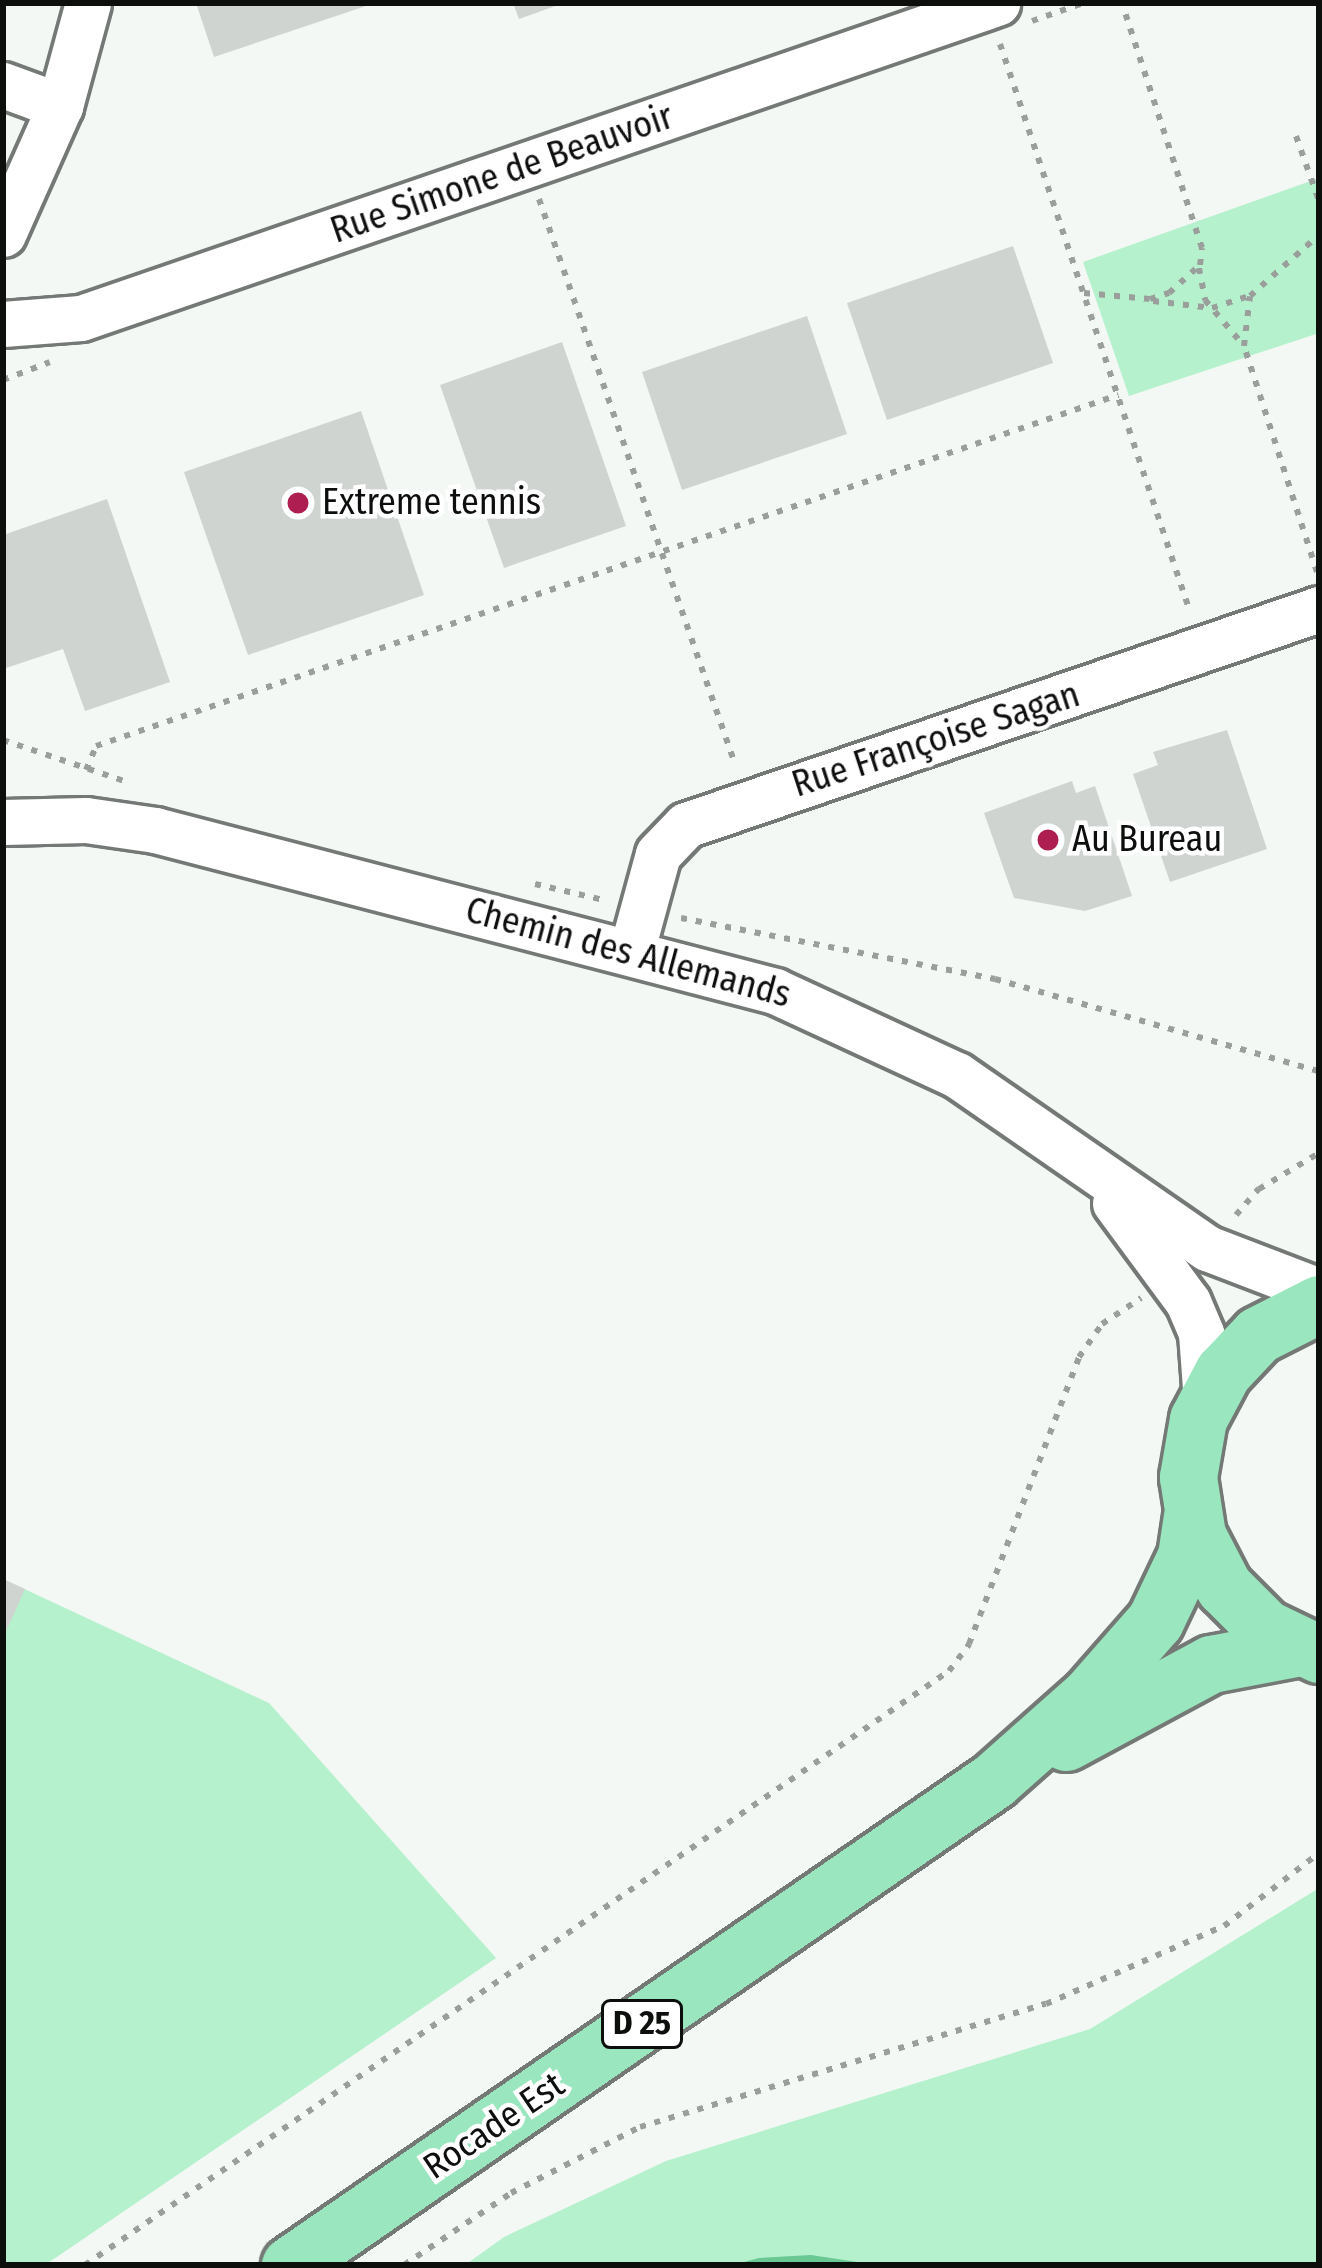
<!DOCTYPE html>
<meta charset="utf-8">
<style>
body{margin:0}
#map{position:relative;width:1322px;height:2268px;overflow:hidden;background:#f3f8f5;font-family:"Fira Sans Condensed",sans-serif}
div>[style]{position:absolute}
.green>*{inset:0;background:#b5f1cc}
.water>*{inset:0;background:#69c893}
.building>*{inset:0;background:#cfd4d1}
.path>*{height:6px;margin-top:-3px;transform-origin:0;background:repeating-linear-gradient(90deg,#9b9f9c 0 6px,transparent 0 15px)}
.roads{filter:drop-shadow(3px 0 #747976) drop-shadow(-3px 0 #747976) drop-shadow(0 3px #747976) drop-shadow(0 -3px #747976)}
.minor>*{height:45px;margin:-22.5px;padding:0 22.5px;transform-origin:22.5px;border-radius:22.5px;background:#fff}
.major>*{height:57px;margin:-28.5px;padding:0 28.5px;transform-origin:28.5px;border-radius:28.5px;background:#9ae7bf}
.dots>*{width:33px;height:33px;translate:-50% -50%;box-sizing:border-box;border:6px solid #fff;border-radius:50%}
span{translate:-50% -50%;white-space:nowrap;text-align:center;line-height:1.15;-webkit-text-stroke:9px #fff;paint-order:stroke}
.shield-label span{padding:3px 9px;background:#fff;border:3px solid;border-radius:9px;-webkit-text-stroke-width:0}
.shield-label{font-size:33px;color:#0d0f0d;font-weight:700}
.street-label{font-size:36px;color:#0d0f0d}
.poi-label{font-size:36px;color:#0d0f0d}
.left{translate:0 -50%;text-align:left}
.frame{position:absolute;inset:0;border:6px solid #0d0f0d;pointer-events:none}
</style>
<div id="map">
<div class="green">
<div style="clip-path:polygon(1319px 178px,1319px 333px,1129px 396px,1083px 262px)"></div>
<div style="clip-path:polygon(3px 1579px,269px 1703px,496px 1958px,45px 2265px,3px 2265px)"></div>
<div style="clip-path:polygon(1319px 1888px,1319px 2265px,465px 2265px,504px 2237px,666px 2161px,1090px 2029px)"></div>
</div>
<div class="water">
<div style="clip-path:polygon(811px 2255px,877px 2265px,733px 2265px,759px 2258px)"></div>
</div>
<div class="building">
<div style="clip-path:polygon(196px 3px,372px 3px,372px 4px,214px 57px)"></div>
<div style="clip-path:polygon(513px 3px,561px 3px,561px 4px,519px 19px)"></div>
<div style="clip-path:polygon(1013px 246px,1053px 363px,887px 420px,847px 303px)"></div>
<div style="clip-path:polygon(807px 316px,847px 434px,682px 490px,642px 372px)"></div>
<div style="clip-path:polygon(562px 342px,626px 526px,504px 568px,440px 385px)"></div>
<div style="clip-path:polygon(361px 411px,424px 595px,248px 655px,184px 472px)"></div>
<div style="clip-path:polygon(107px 499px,170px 682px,85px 711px,63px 649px,3px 669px,3px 535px)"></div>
<div style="clip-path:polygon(1227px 730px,1267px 849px,1170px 882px,1133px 774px,1158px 765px,1153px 752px)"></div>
<div style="clip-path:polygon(1072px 781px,1076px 793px,1095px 786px,1132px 896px,1085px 911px,1014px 898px,984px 813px)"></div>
<div style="clip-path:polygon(3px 1579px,25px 1589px,3px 1638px)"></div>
</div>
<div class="path">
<div style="left:1032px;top:21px;width:54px;rotate:-19.4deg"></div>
<div style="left:1000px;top:44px;width:599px;rotate:71.5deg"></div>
<div style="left:1296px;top:136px;width:69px;rotate:70.5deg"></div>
<div style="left:539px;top:199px;width:598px;rotate:70.87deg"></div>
<div style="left:1199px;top:268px;width:33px;rotate:79deg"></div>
<div style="left:1205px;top:300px;width:60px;rotate:49.7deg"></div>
<div style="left:1084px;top:293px;width:66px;rotate:5.2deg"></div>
<div style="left:1150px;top:299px;width:20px;rotate:-18deg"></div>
<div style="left:1169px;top:293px;width:42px;rotate:-42.1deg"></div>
<div style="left:1200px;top:265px;width:17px;rotate:-83deg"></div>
<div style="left:1202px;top:248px;width:258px;rotate:-108.1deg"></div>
<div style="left:1153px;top:301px;width:59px;rotate:6.8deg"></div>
<div style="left:1212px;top:308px;width:40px;rotate:-18deg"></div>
<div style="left:3px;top:380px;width:50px;rotate:-21deg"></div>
<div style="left:1317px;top:572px;width:237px;rotate:-107.9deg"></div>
<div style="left:1244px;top:346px;width:50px;rotate:-83.2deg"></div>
<div style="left:1250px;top:296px;width:92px;rotate:-41.5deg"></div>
<div style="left:3px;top:740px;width:131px;rotate:18.7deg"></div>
<div style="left:86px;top:770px;width:26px;rotate:-67deg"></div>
<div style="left:96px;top:746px;width:1081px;rotate:-18.95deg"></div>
<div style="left:535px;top:884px;width:71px;rotate:13.1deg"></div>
<div style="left:681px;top:918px;width:320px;rotate:11deg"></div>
<div style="left:995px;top:979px;width:337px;rotate:15.9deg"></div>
<div style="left:1236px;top:1215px;width:35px;rotate:-49deg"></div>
<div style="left:1259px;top:1189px;width:70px;rotate:-31deg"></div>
<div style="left:85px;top:2265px;width:1048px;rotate:-34.51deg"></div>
<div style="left:949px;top:1671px;width:34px;rotate:-53deg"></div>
<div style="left:969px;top:1644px;width:307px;rotate:-69deg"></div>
<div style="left:1079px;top:1357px;width:40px;rotate:-55.1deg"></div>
<div style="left:1102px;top:1324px;width:47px;rotate:-33.7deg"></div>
<div style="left:404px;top:2265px;width:129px;rotate:-33.9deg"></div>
<div style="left:511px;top:2193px;width:145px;rotate:-27.1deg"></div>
<div style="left:640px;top:2127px;width:424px;rotate:-16.9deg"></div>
<div style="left:1046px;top:2004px;width:194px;rotate:-23.7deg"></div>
<div style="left:1224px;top:1926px;width:120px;rotate:-37.5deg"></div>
</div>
<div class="roads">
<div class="minor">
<div style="left:3px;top:85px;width:61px;rotate:20.2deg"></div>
<div style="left:3px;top:234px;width:140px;rotate:-66deg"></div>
<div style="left:60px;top:106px;width:107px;rotate:-74.8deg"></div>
<div style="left:3px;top:324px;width:78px;rotate:-4.4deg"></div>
<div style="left:81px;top:318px;width:969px;rotate:-18.98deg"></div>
<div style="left:3px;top:822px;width:83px;rotate:-1.4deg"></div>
<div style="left:86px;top:820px;width:70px;rotate:8.2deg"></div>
<div style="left:155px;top:830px;width:641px;rotate:14.56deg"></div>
<div style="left:775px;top:991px;width:200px;rotate:24.8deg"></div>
<div style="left:957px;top:1075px;width:304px;rotate:34.7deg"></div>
<div style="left:1207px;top:1248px;width:120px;rotate:21deg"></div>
<div style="left:632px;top:949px;width:98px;rotate:-74.7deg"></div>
<div style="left:658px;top:854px;width:40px;rotate:-46deg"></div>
<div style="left:686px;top:825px;width:669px;rotate:-18.84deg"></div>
<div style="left:1115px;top:1203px;width:123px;rotate:53.6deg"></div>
<div style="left:1188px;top:1302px;width:34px;rotate:67deg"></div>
<div style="left:1201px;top:1333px;width:68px;rotate:85.8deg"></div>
</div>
<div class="major">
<div style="left:1319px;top:1304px;width:68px;rotate:153.1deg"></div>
<div style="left:1258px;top:1335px;width:51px;rotate:133.4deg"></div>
<div style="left:1223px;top:1372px;width:53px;rotate:118deg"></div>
<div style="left:1198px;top:1419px;width:59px;rotate:99.8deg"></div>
<div style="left:1188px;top:1477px;width:59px;rotate:81.2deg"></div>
<div style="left:1197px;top:1535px;width:59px;rotate:62.6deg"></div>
<div style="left:1224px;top:1587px;width:58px;rotate:45deg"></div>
<div style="left:1265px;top:1628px;width:60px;rotate:25.7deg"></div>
<div style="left:1066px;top:1742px;width:165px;rotate:-28.3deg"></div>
<div style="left:1211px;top:1664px;width:91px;rotate:-10.8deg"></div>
<div style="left:290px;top:2265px;width:854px;rotate:-34.55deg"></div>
<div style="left:993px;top:1781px;width:128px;rotate:-41.5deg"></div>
<div style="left:1089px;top:1696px;width:100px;rotate:-48.7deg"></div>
<div style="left:1155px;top:1621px;width:72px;rotate:-64.5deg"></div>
<div style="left:1186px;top:1556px;width:40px;rotate:-81.5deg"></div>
</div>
</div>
<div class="dots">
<div style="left:298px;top:503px;background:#af1e50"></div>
<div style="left:1048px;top:840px;background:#af1e50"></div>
</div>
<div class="shield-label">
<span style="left:642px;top:2024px">D 25</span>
</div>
<div class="street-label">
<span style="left:502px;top:174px;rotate:-19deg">Rue Simone de Beauvoir</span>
<span style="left:936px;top:740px;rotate:-18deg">Rue Françoise Sagan</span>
<span style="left:628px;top:953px;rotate:15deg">Chemin des Allemands</span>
<span style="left:494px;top:2126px;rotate:-34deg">Rocade Est</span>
</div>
<div class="poi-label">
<span class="left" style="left:322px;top:503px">Extreme tennis</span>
<span class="left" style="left:1072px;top:840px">Au Bureau</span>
</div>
<div class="frame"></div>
</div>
